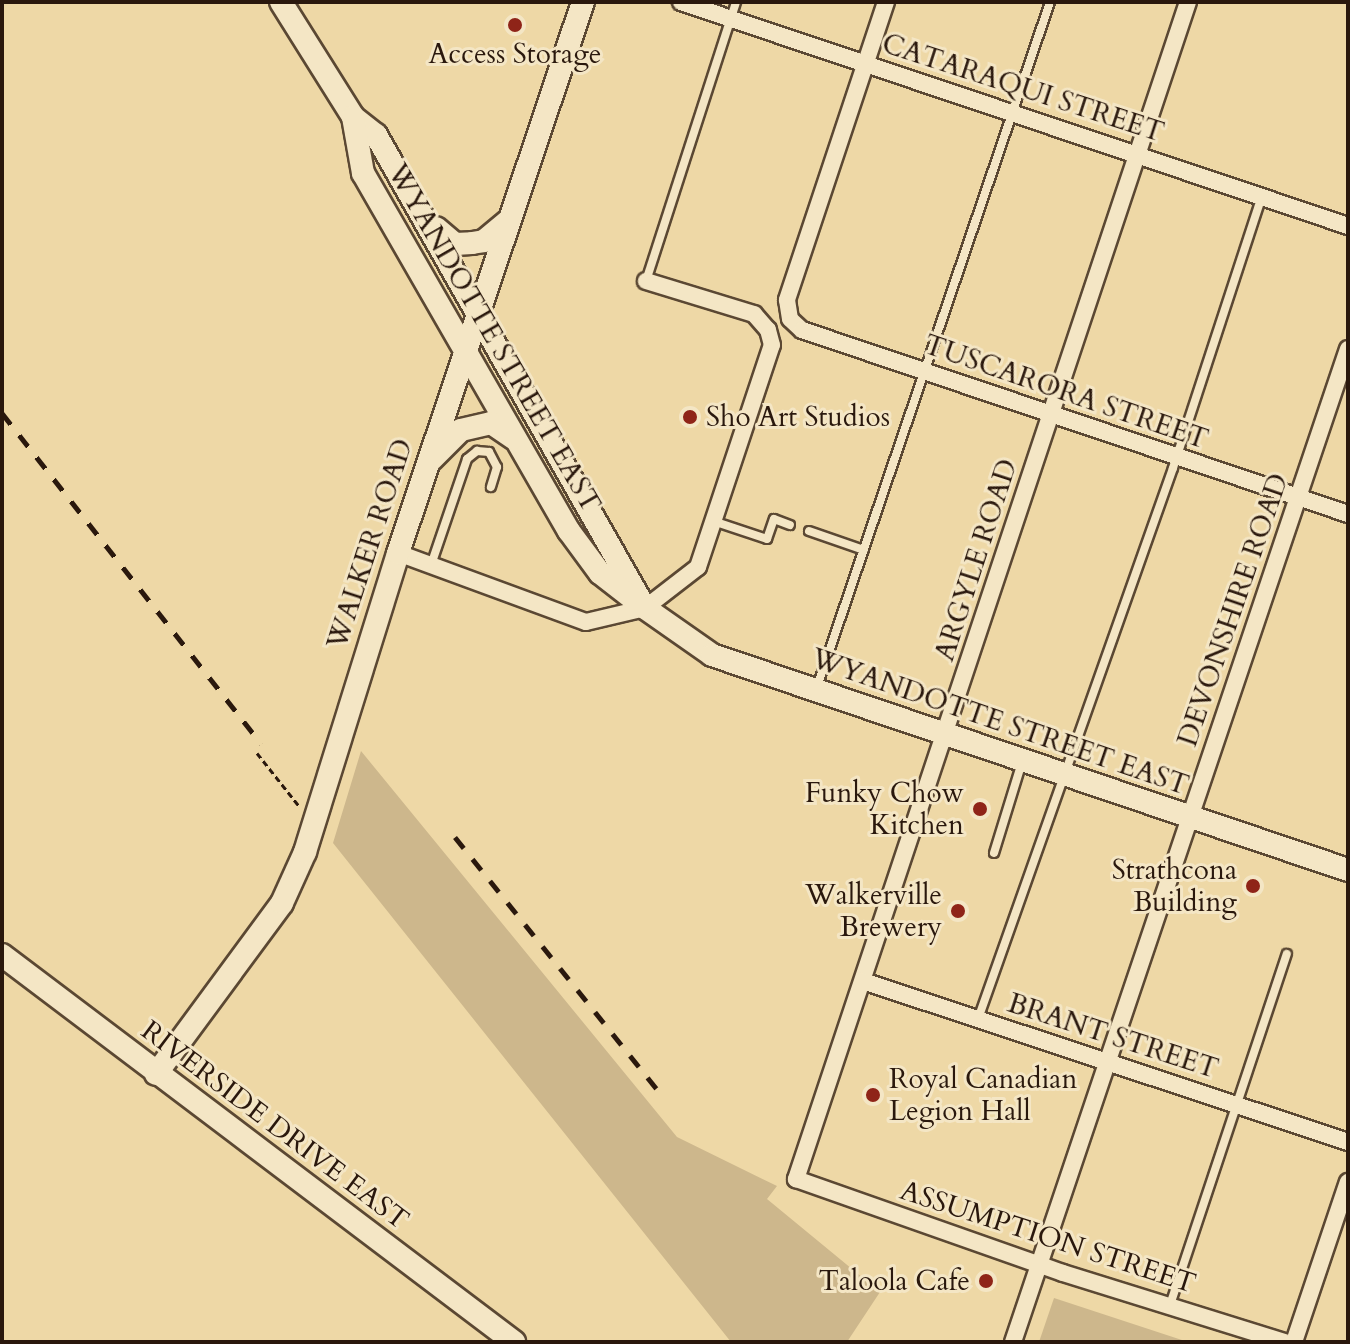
<!DOCTYPE html>
<style>
body{margin:0}
#map{position:relative;width:1350px;height:1344px;overflow:hidden;background:#eed8a6;font-family:Cardo,serif}
div>[style]{position:absolute}
.green>*{inset:0;background:#cdb78c}
.path>*{height:3px;margin-top:-1.5px;transform-origin:0;background:repeating-linear-gradient(90deg,#2a180d 0 6px,transparent 0 10px)}
.roads{filter:drop-shadow(2px 0 #5b4833) drop-shadow(-2px 0 #5b4833) drop-shadow(0 2px #5b4833) drop-shadow(0 -2px #5b4833)}
.service>*{height:8px;margin:-4px;padding:0 4px;transform-origin:4px;border-radius:4px;background:#f4e6c5}
.minor>*{height:16px;margin:-8px;padding:0 8px;transform-origin:8px;border-radius:8px;background:#f4e6c5}
.secondary>*{height:22px;margin:-11px;padding:0 11px;transform-origin:11px;border-radius:11px;background:#f4e6c5}
.rail>*{height:5px;margin-top:-2.5px;transform-origin:0;background:repeating-linear-gradient(90deg,#2a180d 0 14px,transparent 0 28px)}
.dots>*{width:22px;height:22px;translate:-50% -50%;box-sizing:border-box;border:4px solid #f4e6c5;border-radius:50%}
span{translate:-50% -50%;white-space:nowrap;text-align:center;line-height:1.15;-webkit-text-stroke:6px #f4e6c5;paint-order:stroke}
.poi-label{font-size:28px;color:#2a180d}
.left{translate:0 -50%;text-align:left}
.right{translate:-100% -50%;text-align:right}
.street-label{font-size:28px;color:#2a180d}
.frame{position:absolute;inset:0;border:4px solid #2a180d;pointer-events:none}
</style>
<div id="map">
<div class="green">
<div style="clip-path:polygon(361px 751px,677px 1137px,777px 1186px,767px 1199px,880px 1292px,847px 1342px,731px 1342px,333px 843px)"></div>
<div style="clip-path:polygon(1054px 1298px,1188px 1342px,1039px 1342px)"></div>
</div>
<div class="path">
<div style="left:257px;top:753px;width:68px;rotate:51.6deg"></div>
</div>
<div class="roads">
<div class="service">
<div style="left:646px;top:281px;width:293px;rotate:-72.1deg"></div>
<div style="left:713px;top:521px;width:57px;rotate:18.4deg"></div>
<div style="left:767px;top:539px;width:21px;rotate:-71deg"></div>
<div style="left:774px;top:519px;width:17px;rotate:21deg"></div>
<div style="left:809px;top:531px;width:58px;rotate:19.1deg"></div>
<div style="left:431px;top:565px;width:112px;rotate:-71.2deg"></div>
<div style="left:467px;top:459px;width:13px;rotate:-39deg"></div>
<div style="left:477px;top:451px;width:12px;rotate:5deg"></div>
<div style="left:489px;top:452px;width:17px;rotate:62deg"></div>
<div style="left:497px;top:467px;width:21px;rotate:107deg"></div>
<div style="left:817px;top:687px;width:724px;rotate:-71.21deg"></div>
<div style="left:994px;top:853px;width:95px;rotate:-72.9deg"></div>
<div style="left:978px;top:1019px;width:584px;rotate:-70.51deg"></div>
<div style="left:1173px;top:468px;width:287px;rotate:-71.9deg"></div>
<div style="left:1170px;top:1305px;width:370px;rotate:-71.6deg"></div>
</div>
<div class="minor">
<div style="left:681px;top:2px;width:704px;rotate:18.56deg"></div>
<div style="left:886px;top:2px;width:314px;rotate:108.4deg"></div>
<div style="left:787px;top:300px;width:19px;rotate:81deg"></div>
<div style="left:790px;top:319px;width:16px;rotate:43deg"></div>
<div style="left:802px;top:330px;width:576px;rotate:18.62deg"></div>
<div style="left:1188px;top:2px;width:1241px;rotate:108.42deg"></div>
<div style="left:796px;top:1179px;width:283px;rotate:19.4deg"></div>
<div style="left:1063px;top:1273px;width:232px;rotate:17.3deg"></div>
<div style="left:398px;top:553px;width:200px;rotate:20.2deg"></div>
<div style="left:586px;top:622px;width:61px;rotate:-13.3deg"></div>
<div style="left:645px;top:608px;width:67px;rotate:-37.7deg"></div>
<div style="left:698px;top:567px;width:234px;rotate:-71.6deg"></div>
<div style="left:772px;top:345px;width:16px;rotate:-105deg"></div>
<div style="left:768px;top:330px;width:21px;rotate:-131deg"></div>
<div style="left:754px;top:314px;width:113px;rotate:-163deg"></div>
<div style="left:863px;top:981px;width:511px;rotate:18.36deg"></div>
<div style="left:1013px;top:1342px;width:1048px;rotate:-71.36deg"></div>
<div style="left:1294px;top:1342px;width:169px;rotate:-71.4deg"></div>
</div>
<div class="secondary">
<div style="left:281px;top:2px;width:136px;rotate:57.9deg"></div>
<div style="left:353px;top:117px;width:29px;rotate:38deg"></div>
<div style="left:376px;top:135px;width:538px;rotate:60.39deg"></div>
<div style="left:353px;top:117px;width:57px;rotate:79.9deg"></div>
<div style="left:363px;top:173px;width:413px;rotate:60.1deg"></div>
<div style="left:569px;top:531px;width:52px;rotate:53.6deg"></div>
<div style="left:600px;top:573px;width:57px;rotate:37.9deg"></div>
<div style="left:645px;top:608px;width:82px;rotate:35deg"></div>
<div style="left:712px;top:655px;width:671px;rotate:18.68deg"></div>
<div style="left:436px;top:228px;width:25px;rotate:40deg"></div>
<div style="left:455px;top:244px;width:17px;rotate:-3deg"></div>
<div style="left:472px;top:243px;width:12px;rotate:-9deg"></div>
<div style="left:484px;top:241px;width:31px;rotate:-40deg"></div>
<div style="left:432px;top:459px;width:41px;rotate:-45deg"></div>
<div style="left:461px;top:430px;width:31px;rotate:-13deg"></div>
<div style="left:491px;top:423px;width:27px;rotate:34deg"></div>
<div style="left:2px;top:955px;width:642px;rotate:37.08deg"></div>
<div style="left:156px;top:1074px;width:212px;rotate:-53.6deg"></div>
<div style="left:282px;top:903px;width:56px;rotate:-65.7deg"></div>
<div style="left:305px;top:852px;width:313px;rotate:-72.7deg"></div>
<div style="left:398px;top:553px;width:581px;rotate:-71.44deg"></div>
</div>
</div>
<div class="rail">
<div style="left:2px;top:413px;width:420px;rotate:51.9deg"></div>
<div style="left:455px;top:837px;width:327px;rotate:51.3deg"></div>
</div>
<div class="dots">
<div style="left:515px;top:25px;background:#8f2418"></div>
<div style="left:690px;top:417px;background:#8f2418"></div>
<div style="left:980px;top:809px;background:#8f2418"></div>
<div style="left:1253px;top:886px;background:#8f2418"></div>
<div style="left:958px;top:911px;background:#8f2418"></div>
<div style="left:873px;top:1095px;background:#8f2418"></div>
<div style="left:986px;top:1281px;background:#8f2418"></div>
</div>
<div class="poi-label">
<span style="left:515px;top:54px">Access Storage</span>
<span class="left" style="left:706px;top:417px">Sho Art Studios</span>
<span class="right" style="left:964px;top:809px">Funky Chow<br>Kitchen</span>
<span class="right" style="left:1237px;top:886px">Strathcona<br>Building</span>
<span class="right" style="left:942px;top:911px">Walkerville<br>Brewery</span>
<span class="left" style="left:889px;top:1095px">Royal Canadian<br>Legion Hall</span>
<span class="right" style="left:970px;top:1281px">Taloola Cafe</span>
</div>
<div class="street-label">
<span style="left:1023px;top:88px;rotate:18deg">CATARAQUI STREET</span>
<span style="left:494px;top:338px;rotate:60deg">WYANDOTTE STREET EAST</span>
<span style="left:1066px;top:392px;rotate:19deg">TUSCARORA STREET</span>
<span style="left:370px;top:544px;rotate:-72deg">WALKER ROAD</span>
<span style="left:976px;top:560px;rotate:-72deg">ARGYLE ROAD</span>
<span style="left:1233px;top:610px;rotate:-71deg">DEVONSHIRE ROAD</span>
<span style="left:1000px;top:722px;rotate:19deg">WYANDOTTE STREET EAST</span>
<span style="left:1113px;top:1036px;rotate:18deg">BRANT STREET</span>
<span style="left:275px;top:1125px;rotate:37deg">RIVERSIDE DRIVE EAST</span>
<span style="left:1048px;top:1237px;rotate:18deg">ASSUMPTION STREET</span>
</div>
<div class="frame"></div>
</div>
